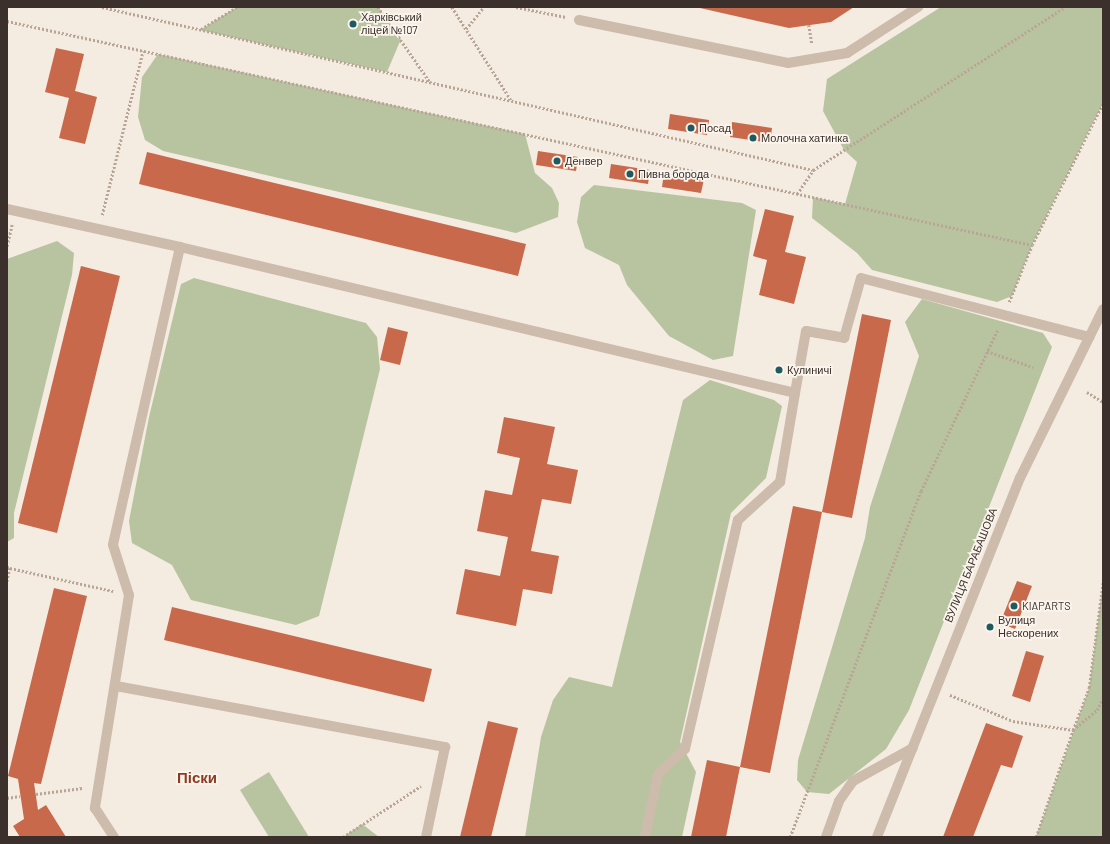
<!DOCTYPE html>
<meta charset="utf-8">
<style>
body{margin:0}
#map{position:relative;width:1110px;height:844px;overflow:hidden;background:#f4ebe1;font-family:Barlow,sans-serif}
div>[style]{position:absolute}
.green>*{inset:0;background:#b8c4a0}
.building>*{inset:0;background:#c8694b}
.path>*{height:2.5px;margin-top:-1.25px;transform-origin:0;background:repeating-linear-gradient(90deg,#b9a596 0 2px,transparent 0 4px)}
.minor>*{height:10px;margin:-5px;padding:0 5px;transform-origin:5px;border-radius:5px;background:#cdbbac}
.dots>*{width:11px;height:11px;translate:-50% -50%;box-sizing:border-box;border:2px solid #fbf5ee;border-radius:50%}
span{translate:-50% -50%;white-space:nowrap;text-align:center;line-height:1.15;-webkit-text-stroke:3.5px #fbf5ee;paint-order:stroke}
.poi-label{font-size:11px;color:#3b302b}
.left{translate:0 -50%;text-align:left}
.street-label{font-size:11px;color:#3b302b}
.district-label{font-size:15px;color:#8c3b22;font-weight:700}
.frame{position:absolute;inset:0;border:8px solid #3b302b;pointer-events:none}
</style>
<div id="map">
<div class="green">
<div style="clip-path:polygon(237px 7px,378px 7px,401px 39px,387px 72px,200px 30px)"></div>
<div style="clip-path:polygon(941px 7px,1103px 7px,1103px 103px,1032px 245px,1012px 296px,997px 302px,872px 270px,857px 253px,812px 218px,813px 197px,845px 204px,857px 162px,844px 150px,823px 111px,827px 79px)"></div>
<div style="clip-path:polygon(158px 54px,525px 134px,535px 173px,552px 188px,559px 203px,558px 217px,516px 233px,163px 151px,145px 140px,138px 117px,142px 77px)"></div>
<div style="clip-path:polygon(594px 185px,742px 203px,756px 210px,733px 356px,713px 360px,669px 336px,627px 285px,619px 265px,585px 248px,577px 222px,581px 197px)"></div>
<div style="clip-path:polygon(57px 241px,74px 253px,72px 275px,14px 513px,14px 538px,7px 542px,7px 259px)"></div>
<div style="clip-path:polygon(194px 278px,366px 323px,377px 337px,380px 369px,319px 616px,296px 625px,191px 600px,172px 565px,132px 543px,129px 521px,149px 417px,181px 284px)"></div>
<div style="clip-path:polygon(922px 299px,1043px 333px,1052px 347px,909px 710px,886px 749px,829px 794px,807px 792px,797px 780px,798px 760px,865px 538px,870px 507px,919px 356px,905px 322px)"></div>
<div style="clip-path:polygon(710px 380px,774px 400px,782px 406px,766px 478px,731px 513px,680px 742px,696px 772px,682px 837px,525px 837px,541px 737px,553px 700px,569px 677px,612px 687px,683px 400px)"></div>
<div style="clip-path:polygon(1103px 582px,1103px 837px,1036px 837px,1089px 688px)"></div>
<div style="clip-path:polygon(269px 772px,309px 837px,269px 837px,240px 790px)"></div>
<div style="clip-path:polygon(362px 824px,379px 837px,343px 837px)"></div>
</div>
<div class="building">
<div style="clip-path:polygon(854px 7px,831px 22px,789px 28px,700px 8px)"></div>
<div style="clip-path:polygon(56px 48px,84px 54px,75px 91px,97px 97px,85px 144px,59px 138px,69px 98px,45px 92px)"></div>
<div style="clip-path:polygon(670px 114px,709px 120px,707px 135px,668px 129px)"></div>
<div style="clip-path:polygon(732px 122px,772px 128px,770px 143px,730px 137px)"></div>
<div style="clip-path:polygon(538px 151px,578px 157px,576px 171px,536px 165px)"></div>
<div style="clip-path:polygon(147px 152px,526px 244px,518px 276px,139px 184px)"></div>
<div style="clip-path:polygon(611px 164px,650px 170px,648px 184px,609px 178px)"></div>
<div style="clip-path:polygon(664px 173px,704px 179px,701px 193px,662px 187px)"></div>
<div style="clip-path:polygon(765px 209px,794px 216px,785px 252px,806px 257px,794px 304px,759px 295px,767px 260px,753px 256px)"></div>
<div style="clip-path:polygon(81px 266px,120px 276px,57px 533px,18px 523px)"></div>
<div style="clip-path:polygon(862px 314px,891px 320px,852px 518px,822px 512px,770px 773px,740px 767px,793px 506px,822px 512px)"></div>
<div style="clip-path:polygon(388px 327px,408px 332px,400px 365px,380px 360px)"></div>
<div style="clip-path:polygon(504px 417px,555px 427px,547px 464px,578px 470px,571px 504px,542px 499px,531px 551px,559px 556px,552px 594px,523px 589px,516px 626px,456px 614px,465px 569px,500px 576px,508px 537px,477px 531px,485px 490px,512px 495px,520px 458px,497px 453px)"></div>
<div style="clip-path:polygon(1017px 581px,1032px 586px,1015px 629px,1000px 623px)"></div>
<div style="clip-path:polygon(54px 588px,87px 596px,41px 784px,34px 783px,38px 810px,46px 805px,66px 837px,20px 837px,13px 826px,24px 819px,18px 779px,8px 776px)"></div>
<div style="clip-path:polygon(172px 607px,432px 669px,424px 702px,164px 640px)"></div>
<div style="clip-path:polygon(1026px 651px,1044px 656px,1030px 702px,1012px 696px)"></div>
<div style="clip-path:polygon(488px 721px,518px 728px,491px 837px,460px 837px)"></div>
<div style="clip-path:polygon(986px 723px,1023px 736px,1012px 768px,1001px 765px,973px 837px,943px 837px)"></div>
<div style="clip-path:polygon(707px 760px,740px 767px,726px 837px,691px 837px)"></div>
</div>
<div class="path">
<div style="left:102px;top:7px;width:729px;rotate:12.91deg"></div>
<div style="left:813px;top:170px;width:300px;rotate:-32.9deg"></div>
<div style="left:378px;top:7px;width:91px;rotate:55.3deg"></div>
<div style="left:452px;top:7px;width:110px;rotate:57.6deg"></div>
<div style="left:516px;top:7px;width:51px;rotate:11.3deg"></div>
<div style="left:7px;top:21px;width:1049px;rotate:12.33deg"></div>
<div style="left:809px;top:25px;width:19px;rotate:81deg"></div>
<div style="left:201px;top:29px;width:42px;rotate:-31.4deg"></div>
<div style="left:466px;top:29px;width:28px;rotate:-51deg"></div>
<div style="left:797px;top:194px;width:29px;rotate:-56deg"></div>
<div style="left:102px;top:215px;width:169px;rotate:-76deg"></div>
<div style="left:7px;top:246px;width:22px;rotate:-77deg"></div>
<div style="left:1009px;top:302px;width:61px;rotate:-68deg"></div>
<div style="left:1032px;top:245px;width:159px;rotate:-63.4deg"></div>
<div style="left:987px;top:351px;width:49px;rotate:19.2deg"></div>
<div style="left:1087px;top:392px;width:19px;rotate:32deg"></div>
<div style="left:7px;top:567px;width:3px;rotate:18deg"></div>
<div style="left:10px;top:568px;width:14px;rotate:102deg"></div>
<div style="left:10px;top:568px;width:106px;rotate:12.6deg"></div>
<div style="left:950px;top:695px;width:68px;rotate:22.4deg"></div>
<div style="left:1013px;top:721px;width:61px;rotate:8.5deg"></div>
<div style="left:1073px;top:730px;width:45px;rotate:-69.1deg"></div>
<div style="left:1089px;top:688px;width:107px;rotate:-82.5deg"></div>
<div style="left:36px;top:794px;width:47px;rotate:-7.3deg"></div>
<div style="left:7px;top:798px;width:13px;rotate:-9deg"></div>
<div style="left:343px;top:837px;width:93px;rotate:-33.2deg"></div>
<div style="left:790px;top:837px;width:370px;rotate:-69.3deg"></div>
<div style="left:921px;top:491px;width:179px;rotate:-64.6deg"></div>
<div style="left:1036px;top:837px;width:113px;rotate:-70.9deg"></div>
<div style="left:1073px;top:730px;width:31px;rotate:-40deg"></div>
<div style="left:1097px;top:710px;width:13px;rotate:-63deg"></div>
</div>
<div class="minor">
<div style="left:579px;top:20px;width:213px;rotate:11.6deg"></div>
<div style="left:788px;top:63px;width:60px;rotate:-9.6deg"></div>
<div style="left:847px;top:53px;width:85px;rotate:-32.9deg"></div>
<div style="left:7px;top:209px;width:177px;rotate:12.4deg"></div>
<div style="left:180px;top:247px;width:305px;rotate:102.7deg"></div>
<div style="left:113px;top:545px;width:52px;rotate:72.3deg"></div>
<div style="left:129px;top:595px;width:216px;rotate:99.1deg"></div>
<div style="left:95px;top:808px;width:35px;rotate:57deg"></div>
<div style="left:180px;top:247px;width:632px;rotate:13.35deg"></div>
<div style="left:795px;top:393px;width:63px;rotate:-79.9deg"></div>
<div style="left:806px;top:331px;width:39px;rotate:10deg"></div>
<div style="left:844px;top:338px;width:62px;rotate:-74.2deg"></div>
<div style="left:861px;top:278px;width:236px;rotate:14.5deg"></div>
<div style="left:116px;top:686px;width:335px;rotate:10.5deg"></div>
<div style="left:445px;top:747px;width:92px;rotate:101.9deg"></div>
<div style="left:645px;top:837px;width:64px;rotate:-78.3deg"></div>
<div style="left:658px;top:774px;width:37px;rotate:-43deg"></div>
<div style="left:685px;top:749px;width:235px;rotate:-77deg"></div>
<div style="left:738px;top:520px;width:57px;rotate:-42.1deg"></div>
<div style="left:780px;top:482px;width:90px;rotate:-80.4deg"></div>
<div style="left:826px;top:837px;width:38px;rotate:-70deg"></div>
<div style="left:839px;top:801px;width:24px;rotate:-55deg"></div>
<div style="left:853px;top:781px;width:68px;rotate:-28.8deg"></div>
<div style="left:877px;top:837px;width:386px;rotate:-68.3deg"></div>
<div style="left:1020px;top:478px;width:188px;rotate:-63.8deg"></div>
</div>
<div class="dots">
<div style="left:353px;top:24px;background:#1f5a5e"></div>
<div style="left:691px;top:128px;background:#1f5a5e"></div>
<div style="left:753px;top:138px;background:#1f5a5e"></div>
<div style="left:557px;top:161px;background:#1f5a5e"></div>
<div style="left:630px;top:174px;background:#1f5a5e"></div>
<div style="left:779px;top:370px;background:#1f5a5e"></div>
<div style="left:1014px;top:606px;background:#1f5a5e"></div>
<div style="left:990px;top:627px;background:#1f5a5e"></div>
</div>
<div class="poi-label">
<span class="left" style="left:361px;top:24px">Харківський<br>ліцей №107</span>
<span class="left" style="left:699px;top:128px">Посад</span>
<span class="left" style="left:761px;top:138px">Молочна хатинка</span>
<span class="left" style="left:565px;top:161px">Денвер</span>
<span class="left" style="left:638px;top:174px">Пивна борода</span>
<span class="left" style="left:787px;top:370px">Кулиничі</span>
<span class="left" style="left:1022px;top:606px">KIAPARTS</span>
<span class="left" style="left:998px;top:627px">Вулиця<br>Нескорених</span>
</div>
<div class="street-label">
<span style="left:971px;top:565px;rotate:-68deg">ВУЛИЦЯ БАРАБАШОВА</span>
</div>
<div class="district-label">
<span style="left:197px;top:778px">Піски</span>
</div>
<div class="frame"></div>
</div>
